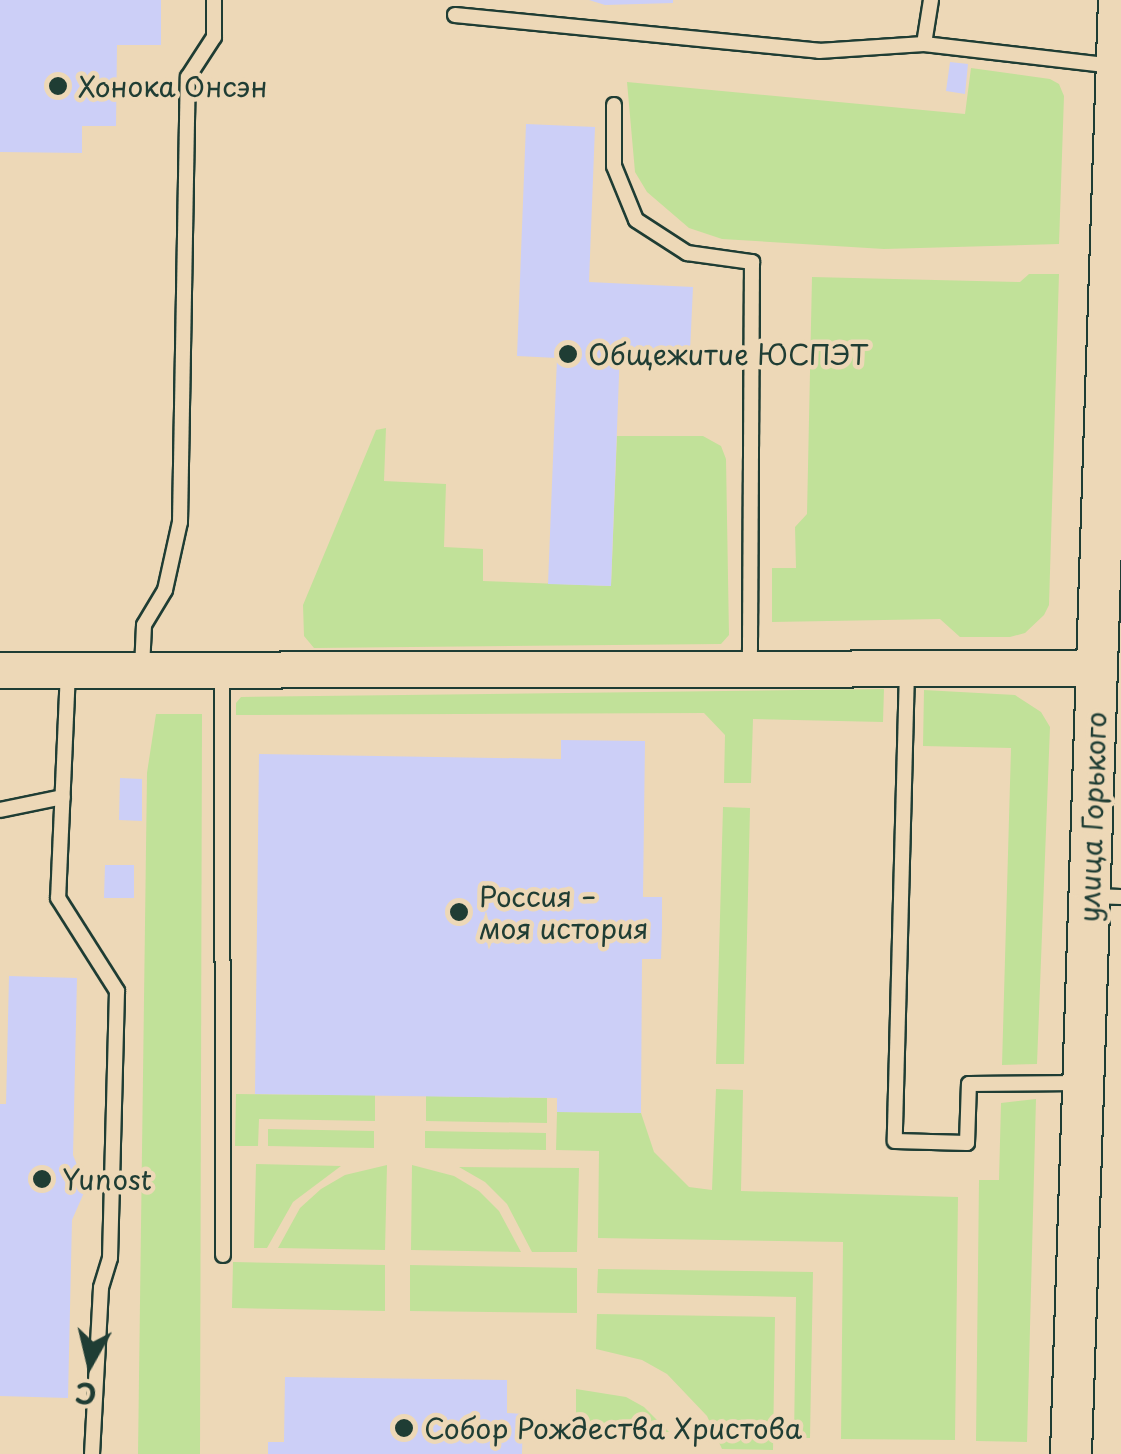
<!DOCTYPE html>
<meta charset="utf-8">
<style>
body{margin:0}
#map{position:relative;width:1121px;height:1454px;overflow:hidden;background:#edd8b7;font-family:"Playpen Sans",sans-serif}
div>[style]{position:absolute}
.green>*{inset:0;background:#c1e199}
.building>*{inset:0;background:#cccff7}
.roads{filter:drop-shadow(2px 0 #1f3d34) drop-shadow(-2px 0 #1f3d34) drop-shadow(0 2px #1f3d34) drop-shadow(0 -2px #1f3d34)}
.service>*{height:14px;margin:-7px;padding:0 7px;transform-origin:7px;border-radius:7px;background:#edd8b7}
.tertiary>*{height:35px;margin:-17.5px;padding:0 17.5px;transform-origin:17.5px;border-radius:17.5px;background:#edd8b7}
.secondary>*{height:40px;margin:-20px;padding:0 20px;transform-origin:20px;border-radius:20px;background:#edd8b7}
.dots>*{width:28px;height:28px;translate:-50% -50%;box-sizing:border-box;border:5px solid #edd8b7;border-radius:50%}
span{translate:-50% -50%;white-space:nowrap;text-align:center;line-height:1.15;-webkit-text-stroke:9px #edd8b7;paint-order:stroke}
.poi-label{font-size:28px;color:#1f3d34}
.left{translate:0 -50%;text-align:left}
.street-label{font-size:28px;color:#1f3d34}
.north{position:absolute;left:40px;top:1314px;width:100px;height:100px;-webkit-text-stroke:8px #edd8b7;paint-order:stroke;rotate:188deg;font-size:28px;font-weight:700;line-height:40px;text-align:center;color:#1f3d34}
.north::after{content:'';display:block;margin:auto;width:35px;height:45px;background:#1f3d34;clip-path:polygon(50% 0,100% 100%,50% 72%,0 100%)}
</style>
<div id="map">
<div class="green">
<div style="clip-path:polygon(971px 68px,1050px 79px,1059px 84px,1064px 96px,1059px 244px,884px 249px,722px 239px,689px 228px,647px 192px,635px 172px,627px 82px,965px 114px)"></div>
<div style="clip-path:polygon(1029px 274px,1059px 274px,1049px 605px,1044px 615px,1025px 633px,1010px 637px,960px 637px,940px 619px,772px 622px,772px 568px,796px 568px,795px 527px,807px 514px,812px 277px,1020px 282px)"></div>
<div style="clip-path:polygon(386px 428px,384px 481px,446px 484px,444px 547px,483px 549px,483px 581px,611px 586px,617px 436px,703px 436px,721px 446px,726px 459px,729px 635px,721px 644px,314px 648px,304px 636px,303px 605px,376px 430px)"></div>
<div style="clip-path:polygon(884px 689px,883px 722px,753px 719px,751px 783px,724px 783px,725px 735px,704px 713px,236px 715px,236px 703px,241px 697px)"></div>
<div style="clip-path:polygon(924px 690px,1015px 695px,1041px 712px,1050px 727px,1037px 1064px,1002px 1065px,1011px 748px,923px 746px)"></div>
<div style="clip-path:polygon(156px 714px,202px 714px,200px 1454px,138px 1454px,147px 773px)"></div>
<div style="clip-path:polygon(723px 807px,750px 808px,744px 1064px,716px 1064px)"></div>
<div style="clip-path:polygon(716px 1089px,743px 1090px,741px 1191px,958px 1197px,955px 1440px,841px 1439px,843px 1242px,598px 1238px,599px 1151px,556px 1150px,557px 1112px,641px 1113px,654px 1152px,689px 1187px,712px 1190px)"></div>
<div style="clip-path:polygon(236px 1094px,375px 1095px,375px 1121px,259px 1119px,258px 1146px,235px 1146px)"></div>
<div style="clip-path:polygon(426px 1096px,547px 1098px,547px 1123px,426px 1121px)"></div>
<div style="clip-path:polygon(1036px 1099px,1027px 1442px,976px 1441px,979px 1180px,999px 1180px,1001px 1103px)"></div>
<div style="clip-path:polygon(268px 1129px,374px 1131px,374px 1148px,268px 1146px)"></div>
<div style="clip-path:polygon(425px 1131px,546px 1133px,546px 1150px,425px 1148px)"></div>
<div style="clip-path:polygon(256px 1164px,341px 1166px,293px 1202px,267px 1248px,254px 1248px)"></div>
<div style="clip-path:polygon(387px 1165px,385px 1250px,278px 1248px,300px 1208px,321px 1189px,345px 1175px)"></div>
<div style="clip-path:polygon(412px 1165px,454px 1176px,479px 1191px,499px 1211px,521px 1252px,411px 1250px)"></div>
<div style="clip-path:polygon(459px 1167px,579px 1168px,577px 1252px,532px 1252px,507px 1204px,485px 1182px)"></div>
<div style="clip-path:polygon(233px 1262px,385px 1265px,385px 1311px,232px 1308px)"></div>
<div style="clip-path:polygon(410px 1265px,577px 1268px,577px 1313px,410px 1311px)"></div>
<div style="clip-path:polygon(598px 1269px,813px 1272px,810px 1438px,794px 1438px,796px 1297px,597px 1293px)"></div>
<div style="clip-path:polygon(597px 1314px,775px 1317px,773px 1450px,722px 1449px,707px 1416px,667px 1374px,642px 1360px,596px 1349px)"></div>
<div style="clip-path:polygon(576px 1389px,626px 1397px,644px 1407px,669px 1432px,576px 1431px)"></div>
</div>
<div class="building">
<div style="clip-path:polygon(0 0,161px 0,161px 45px,117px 45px,116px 126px,82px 126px,82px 153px,0 152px)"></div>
<div style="clip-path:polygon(589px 0,673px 0,673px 3px,605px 5px)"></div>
<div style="clip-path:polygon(950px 62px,968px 64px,965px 94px,946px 91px)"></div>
<div style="clip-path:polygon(526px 124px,595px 127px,589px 282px,693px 287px,690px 352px,620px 350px,611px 586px,548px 584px,557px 358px,517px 356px)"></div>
<div style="clip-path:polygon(561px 740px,645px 741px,643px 897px,662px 897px,662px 928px,661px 959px,642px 959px,641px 1113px,557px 1112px,557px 1098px,255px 1094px,259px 754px,561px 759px)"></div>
<div style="clip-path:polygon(120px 778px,142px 779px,142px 821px,119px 820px)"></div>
<div style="clip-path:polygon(105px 865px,134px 865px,134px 898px,104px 898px)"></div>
<div style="clip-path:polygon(9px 976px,77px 978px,73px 1155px,86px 1188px,72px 1220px,68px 1398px,0 1396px,0 1104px,6px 1104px)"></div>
<div style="clip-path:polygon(285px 1377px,507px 1380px,507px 1413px,523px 1414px,522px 1454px,268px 1454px,268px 1442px,284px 1442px)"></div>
</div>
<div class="roads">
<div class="service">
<div style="left:455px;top:15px;width:366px;rotate:5.6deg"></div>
<div style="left:819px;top:51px;width:105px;rotate:-3.8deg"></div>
<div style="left:924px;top:44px;width:191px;rotate:6.6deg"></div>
<div style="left:924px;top:44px;width:45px;rotate:-81deg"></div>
<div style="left:614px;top:105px;width:61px;rotate:90deg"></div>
<div style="left:614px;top:166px;width:58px;rotate:67.8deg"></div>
<div style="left:636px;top:220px;width:61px;rotate:32.9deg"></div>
<div style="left:687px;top:253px;width:66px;rotate:7.9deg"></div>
<div style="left:752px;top:262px;width:406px;rotate:90.3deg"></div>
<div style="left:142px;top:669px;width:44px;rotate:-87.4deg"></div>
<div style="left:144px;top:625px;width:41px;rotate:-59deg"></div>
<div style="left:165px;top:590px;width:70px;rotate:-77.6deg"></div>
<div style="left:180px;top:522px;width:445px;rotate:-89deg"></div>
<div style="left:188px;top:77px;width:48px;rotate:-57deg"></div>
<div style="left:214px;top:37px;width:37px;rotate:-90deg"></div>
<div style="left:907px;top:670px;width:471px;rotate:91.5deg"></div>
<div style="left:895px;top:1141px;width:72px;rotate:1.6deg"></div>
<div style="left:967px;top:1143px;width:59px;rotate:-88.1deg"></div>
<div style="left:969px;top:1084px;width:109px;rotate:-0.5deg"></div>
<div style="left:68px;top:671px;width:227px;rotate:92.5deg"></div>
<div style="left:58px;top:898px;width:110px;rotate:57.6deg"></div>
<div style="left:117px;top:991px;width:267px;rotate:91.5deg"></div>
<div style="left:110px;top:1258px;width:31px;rotate:107deg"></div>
<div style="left:101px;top:1288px;width:166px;rotate:93.1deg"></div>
<div style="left:222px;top:671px;width:584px;rotate:89.9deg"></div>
<div style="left:0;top:810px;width:64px;rotate:-11.7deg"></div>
<div style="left:1092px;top:896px;width:29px;rotate:2deg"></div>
</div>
<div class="tertiary">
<div style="left:0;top:670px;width:1097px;rotate:-0.1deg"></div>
</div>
<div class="secondary">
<div style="left:1071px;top:1454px;width:1455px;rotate:-88.11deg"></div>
</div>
</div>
<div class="dots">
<div style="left:58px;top:86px;background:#1f3d34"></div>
<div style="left:568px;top:354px;background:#1f3d34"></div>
<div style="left:459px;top:912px;background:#1f3d34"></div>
<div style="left:42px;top:1179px;background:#1f3d34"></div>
<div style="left:404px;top:1428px;background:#1f3d34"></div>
</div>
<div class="poi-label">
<span class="left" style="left:78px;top:86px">Хонока Онсэн</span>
<span class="left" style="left:588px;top:354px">Общежитие ЮСПЭТ</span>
<span class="left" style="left:479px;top:912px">Россия –<br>моя история</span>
<span class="left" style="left:62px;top:1179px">Yunost</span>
<span class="left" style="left:424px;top:1428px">Собор Рождества Христова</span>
</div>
<div class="street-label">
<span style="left:1092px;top:817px;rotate:-88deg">улица Горького</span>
</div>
<div class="north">С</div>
</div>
